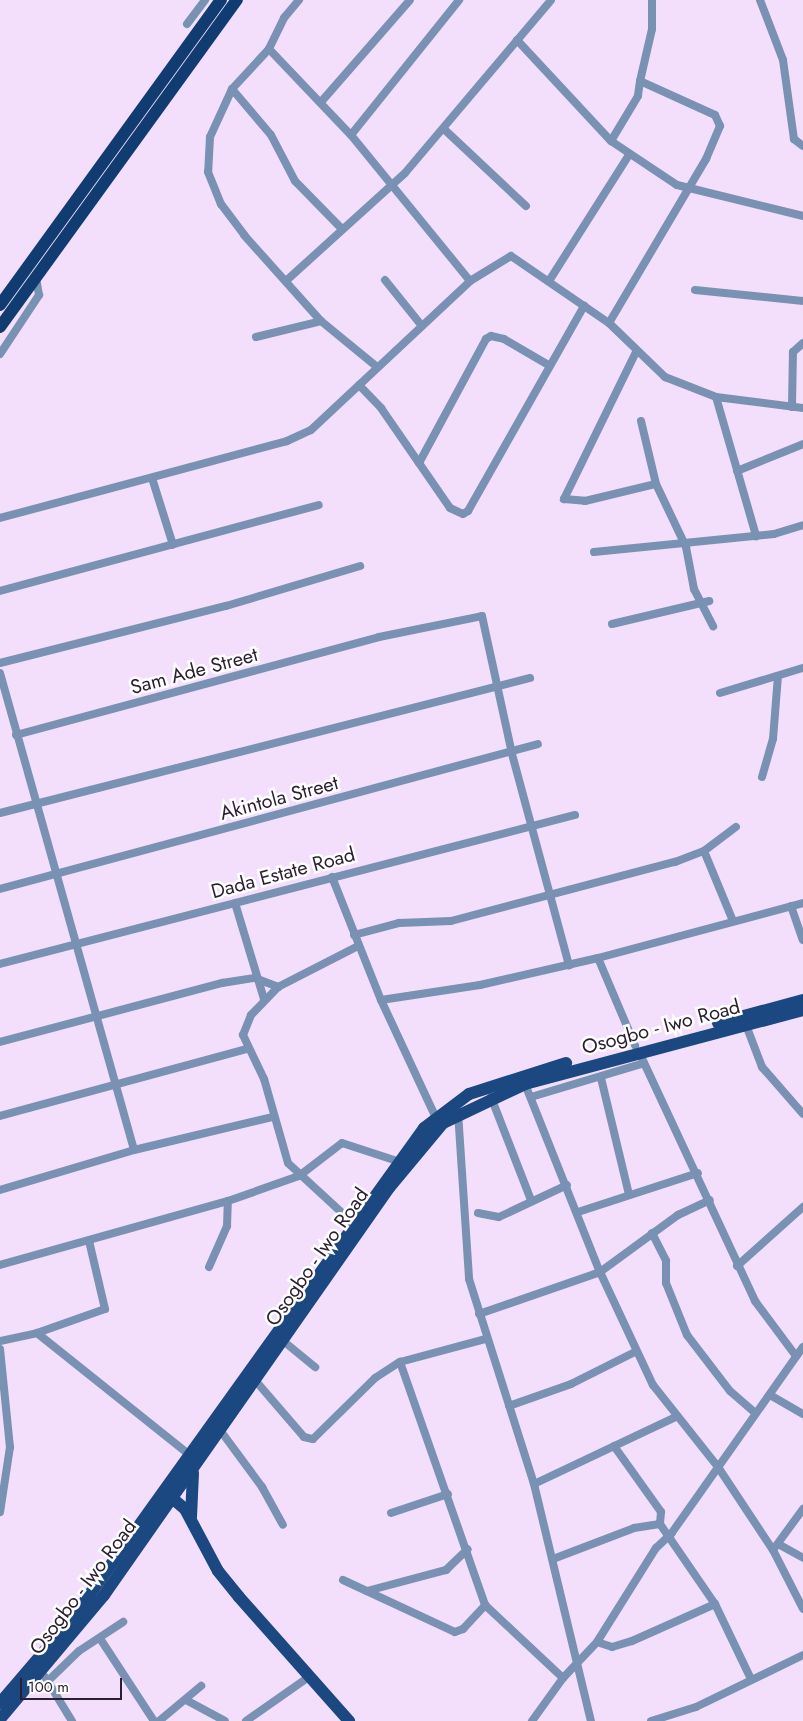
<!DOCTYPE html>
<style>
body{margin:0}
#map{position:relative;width:803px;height:1721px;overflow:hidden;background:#f3dffb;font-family:Jost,sans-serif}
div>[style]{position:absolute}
.minor>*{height:8px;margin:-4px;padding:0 4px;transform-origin:4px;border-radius:4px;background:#7991b2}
.primary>*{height:12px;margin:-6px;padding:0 6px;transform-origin:6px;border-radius:6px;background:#1c4881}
.trunk>*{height:12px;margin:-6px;padding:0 6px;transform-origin:6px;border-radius:6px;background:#103c72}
span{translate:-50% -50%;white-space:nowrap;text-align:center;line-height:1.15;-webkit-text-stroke:5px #fff;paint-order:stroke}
.street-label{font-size:20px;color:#2b1e30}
.scale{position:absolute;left:20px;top:1678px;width:102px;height:22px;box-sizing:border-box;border:2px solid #2b1e30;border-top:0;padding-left:6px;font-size:15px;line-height:18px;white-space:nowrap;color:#2b1e30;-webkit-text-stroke:4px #fff;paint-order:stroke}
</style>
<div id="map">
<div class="minor">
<div style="left:299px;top:0;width:23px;rotate:130deg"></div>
<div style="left:284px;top:18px;width:34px;rotate:116deg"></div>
<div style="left:269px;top:49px;width:54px;rotate:132.8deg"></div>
<div style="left:232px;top:89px;width:53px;rotate:114.6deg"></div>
<div style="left:210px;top:137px;width:35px;rotate:93deg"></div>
<div style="left:208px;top:172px;width:35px;rotate:68deg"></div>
<div style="left:221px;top:204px;width:39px;rotate:53deg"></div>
<div style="left:244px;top:235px;width:115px;rotate:48.2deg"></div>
<div style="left:321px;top:321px;width:72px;rotate:39.4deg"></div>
<div style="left:760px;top:0;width:64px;rotate:69deg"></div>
<div style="left:783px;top:60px;width:80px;rotate:82.1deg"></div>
<div style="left:794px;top:139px;width:11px;rotate:38deg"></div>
<div style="left:187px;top:24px;width:30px;rotate:-53deg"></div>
<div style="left:517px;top:40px;width:138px;rotate:47.1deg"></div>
<div style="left:611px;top:141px;width:79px;rotate:33.7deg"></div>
<div style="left:677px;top:185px;width:130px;rotate:13.8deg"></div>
<div style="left:269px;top:49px;width:119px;rotate:46.4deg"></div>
<div style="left:351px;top:135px;width:188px;rotate:50.8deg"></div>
<div style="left:640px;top:81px;width:53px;rotate:-77deg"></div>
<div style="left:652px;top:29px;width:29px;rotate:-90deg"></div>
<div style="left:232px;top:89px;width:60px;rotate:49.7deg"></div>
<div style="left:271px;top:135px;width:52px;rotate:62.4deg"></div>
<div style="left:295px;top:181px;width:67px;rotate:45.6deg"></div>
<div style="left:321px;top:102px;width:135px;rotate:-48.9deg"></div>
<div style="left:445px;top:130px;width:111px;rotate:43.2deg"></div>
<div style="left:351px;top:135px;width:173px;rotate:-51.3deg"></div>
<div style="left:287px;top:280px;width:159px;rotate:-42.2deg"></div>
<div style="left:405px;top:173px;width:226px;rotate:-49.8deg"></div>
<div style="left:385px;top:280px;width:59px;rotate:51.2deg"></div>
<div style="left:549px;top:281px;width:149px;rotate:-57.6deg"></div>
<div style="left:695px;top:290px;width:109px;rotate:5.8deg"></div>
<div style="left:609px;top:323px;width:191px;rotate:-59.4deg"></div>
<div style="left:706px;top:159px;width:36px;rotate:-67deg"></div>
<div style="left:720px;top:126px;width:12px;rotate:-114deg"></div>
<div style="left:715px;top:115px;width:82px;rotate:-155.6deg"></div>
<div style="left:640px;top:81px;width:15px;rotate:98deg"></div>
<div style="left:638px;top:96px;width:52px;rotate:121deg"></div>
<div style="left:256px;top:337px;width:67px;rotate:-13.8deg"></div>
<div style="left:636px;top:352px;width:164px;rotate:116.1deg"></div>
<div style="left:564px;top:499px;width:21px;rotate:5deg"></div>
<div style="left:585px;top:501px;width:73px;rotate:-13.5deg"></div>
<div style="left:0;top:354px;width:71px;rotate:-56.5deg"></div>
<div style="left:39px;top:295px;width:17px;rotate:-100deg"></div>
<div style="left:359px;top:385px;width:32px;rotate:46deg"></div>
<div style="left:381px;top:408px;width:121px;rotate:55.4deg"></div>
<div style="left:450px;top:508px;width:14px;rotate:25deg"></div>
<div style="left:463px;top:514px;width:6px;rotate:-31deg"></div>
<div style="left:468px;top:511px;width:236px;rotate:-60.5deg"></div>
<div style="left:716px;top:397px;width:145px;rotate:73.9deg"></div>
<div style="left:792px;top:407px;width:55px;rotate:-89deg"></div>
<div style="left:793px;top:352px;width:13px;rotate:-42deg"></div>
<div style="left:641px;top:421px;width:65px;rotate:76.6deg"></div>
<div style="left:656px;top:484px;width:70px;rotate:64.5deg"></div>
<div style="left:686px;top:547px;width:43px;rotate:79.2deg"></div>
<div style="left:694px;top:589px;width:42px;rotate:62.8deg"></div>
<div style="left:419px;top:463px;width:141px;rotate:-61.6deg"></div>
<div style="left:486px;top:339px;width:6px;rotate:-31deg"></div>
<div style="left:491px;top:336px;width:13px;rotate:13deg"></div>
<div style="left:504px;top:339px;width:53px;rotate:30.4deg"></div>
<div style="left:737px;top:471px;width:71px;rotate:-22.2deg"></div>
<div style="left:152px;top:478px;width:70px;rotate:72.6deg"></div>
<div style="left:0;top:518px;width:297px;rotate:-15deg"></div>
<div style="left:287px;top:441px;width:26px;rotate:-25deg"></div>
<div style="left:311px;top:430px;width:218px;rotate:-43.1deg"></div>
<div style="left:470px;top:281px;width:48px;rotate:-31.4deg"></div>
<div style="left:511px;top:256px;width:119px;rotate:34.4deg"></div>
<div style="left:609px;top:323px;width:78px;rotate:44deg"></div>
<div style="left:665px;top:377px;width:55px;rotate:21.4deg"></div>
<div style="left:716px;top:397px;width:88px;rotate:7.2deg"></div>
<div style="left:594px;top:552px;width:181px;rotate:-5.7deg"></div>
<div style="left:774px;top:534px;width:30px;rotate:-17deg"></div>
<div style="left:0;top:591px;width:330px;rotate:-15.1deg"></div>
<div style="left:612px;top:624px;width:100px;rotate:-13.3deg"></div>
<div style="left:0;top:663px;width:233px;rotate:-14.2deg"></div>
<div style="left:226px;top:606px;width:140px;rotate:-16.6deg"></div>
<div style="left:0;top:673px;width:495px;rotate:74.3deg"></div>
<div style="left:720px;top:693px;width:87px;rotate:-16.8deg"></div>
<div style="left:16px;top:735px;width:376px;rotate:-15.1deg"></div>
<div style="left:379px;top:637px;width:105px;rotate:-11.5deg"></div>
<div style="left:482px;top:616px;width:141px;rotate:77.7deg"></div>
<div style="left:512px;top:754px;width:219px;rotate:74.9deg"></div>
<div style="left:762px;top:777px;width:40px;rotate:-74deg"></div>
<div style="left:773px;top:739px;width:63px;rotate:-85.5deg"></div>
<div style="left:0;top:813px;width:547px;rotate:-14.29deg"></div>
<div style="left:704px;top:851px;width:76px;rotate:67.5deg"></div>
<div style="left:332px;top:877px;width:132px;rotate:68.3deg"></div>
<div style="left:381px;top:1000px;width:128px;rotate:65deg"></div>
<div style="left:0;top:889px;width:557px;rotate:-15.08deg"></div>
<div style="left:235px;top:903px;width:100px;rotate:73.2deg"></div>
<div style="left:791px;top:906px;width:36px;rotate:71deg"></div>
<div style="left:354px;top:935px;width:47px;rotate:-14.9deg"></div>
<div style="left:399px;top:923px;width:52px;rotate:-2.2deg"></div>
<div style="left:451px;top:921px;width:232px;rotate:-14.8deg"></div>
<div style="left:675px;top:862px;width:31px;rotate:-21deg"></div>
<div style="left:704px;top:851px;width:40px;rotate:-37deg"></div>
<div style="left:598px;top:958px;width:95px;rotate:67deg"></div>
<div style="left:0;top:964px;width:594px;rotate:-14.53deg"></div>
<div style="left:381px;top:1000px;width:100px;rotate:-8.6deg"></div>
<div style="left:480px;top:985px;width:121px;rotate:-12.9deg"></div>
<div style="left:598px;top:958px;width:212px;rotate:-15deg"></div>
<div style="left:746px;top:1025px;width:45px;rotate:69.1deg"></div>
<div style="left:762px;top:1067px;width:62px;rotate:48.9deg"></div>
<div style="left:0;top:1042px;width:230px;rotate:-14.9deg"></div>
<div style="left:222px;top:983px;width:33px;rotate:-9deg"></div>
<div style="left:255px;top:978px;width:25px;rotate:21deg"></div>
<div style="left:639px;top:1052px;width:275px;rotate:65deg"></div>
<div style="left:755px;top:1301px;width:69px;rotate:53.3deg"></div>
<div style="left:601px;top:1078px;width:120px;rotate:76.5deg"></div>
<div style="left:525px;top:1084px;width:202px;rotate:68.3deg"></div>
<div style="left:600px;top:1272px;width:125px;rotate:64.9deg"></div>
<div style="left:653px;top:1385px;width:105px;rotate:51.6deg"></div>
<div style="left:718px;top:1467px;width:100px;rotate:56.5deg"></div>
<div style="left:773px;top:1550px;width:66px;rotate:63deg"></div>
<div style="left:491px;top:1097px;width:110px;rotate:68.8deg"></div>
<div style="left:531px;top:1097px;width:118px;rotate:-16.7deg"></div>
<div style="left:458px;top:1112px;width:167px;rotate:86.2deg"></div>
<div style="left:469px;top:1279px;width:215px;rotate:72.4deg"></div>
<div style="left:534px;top:1484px;width:244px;rotate:76.5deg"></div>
<div style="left:0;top:1116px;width:256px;rotate:-15.2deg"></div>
<div style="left:0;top:1190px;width:140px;rotate:-16.6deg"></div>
<div style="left:134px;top:1150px;width:142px;rotate:-13.4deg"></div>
<div style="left:578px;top:1212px;width:126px;rotate:-18deg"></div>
<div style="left:478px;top:1213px;width:21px;rotate:11deg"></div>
<div style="left:499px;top:1217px;width:75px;rotate:-25.2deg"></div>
<div style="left:353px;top:1223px;width:88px;rotate:-137.3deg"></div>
<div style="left:288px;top:1163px;width:87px;rotate:-105.9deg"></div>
<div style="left:264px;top:1079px;width:49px;rotate:-115.5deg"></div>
<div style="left:243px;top:1035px;width:22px;rotate:-68deg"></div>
<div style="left:251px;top:1015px;width:39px;rotate:-46deg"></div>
<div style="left:278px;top:987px;width:90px;rotate:-27.1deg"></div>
<div style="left:652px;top:1233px;width:31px;rotate:63deg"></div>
<div style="left:666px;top:1261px;width:22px;rotate:90deg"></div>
<div style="left:666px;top:1283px;width:56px;rotate:68deg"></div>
<div style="left:687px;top:1335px;width:71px;rotate:52.5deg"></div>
<div style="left:730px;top:1391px;width:32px;rotate:41deg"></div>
<div style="left:0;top:1265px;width:237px;rotate:-15.7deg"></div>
<div style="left:228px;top:1201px;width:75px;rotate:-19.4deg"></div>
<div style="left:299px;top:1176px;width:54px;rotate:-37.5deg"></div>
<div style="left:342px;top:1143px;width:58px;rotate:18.1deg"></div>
<div style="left:737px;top:1266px;width:89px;rotate:-41.8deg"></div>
<div style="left:209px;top:1267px;width:45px;rotate:-66.3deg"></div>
<div style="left:227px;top:1226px;width:25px;rotate:-88deg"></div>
<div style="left:479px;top:1314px;width:128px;rotate:-19.1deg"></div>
<div style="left:600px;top:1272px;width:97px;rotate:-36.2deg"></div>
<div style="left:678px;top:1215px;width:35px;rotate:-25deg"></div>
<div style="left:37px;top:1333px;width:196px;rotate:38.6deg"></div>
<div style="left:282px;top:1340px;width:43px;rotate:39.3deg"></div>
<div style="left:0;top:1341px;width:38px;rotate:-12deg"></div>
<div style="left:37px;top:1333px;width:72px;rotate:-19.4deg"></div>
<div style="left:105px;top:1309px;width:70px;rotate:-103.2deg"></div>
<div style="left:0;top:1349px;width:99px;rotate:84.2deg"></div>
<div style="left:10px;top:1447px;width:66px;rotate:98.7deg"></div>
<div style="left:400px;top:1362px;width:257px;rotate:70.7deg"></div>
<div style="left:485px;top:1605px;width:107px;rotate:43.1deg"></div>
<div style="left:563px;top:1678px;width:50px;rotate:-46.6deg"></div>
<div style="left:597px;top:1642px;width:111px;rotate:-57.9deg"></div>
<div style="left:656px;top:1548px;width:21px;rotate:-43deg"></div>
<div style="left:671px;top:1534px;width:229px;rotate:-54.8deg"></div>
<div style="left:255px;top:1380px;width:75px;rotate:49.3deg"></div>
<div style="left:304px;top:1437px;width:9px;rotate:13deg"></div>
<div style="left:313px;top:1439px;width:87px;rotate:-44.5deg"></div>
<div style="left:375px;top:1378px;width:30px;rotate:-33deg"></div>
<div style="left:400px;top:1362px;width:88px;rotate:-15.1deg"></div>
<div style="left:770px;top:1395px;width:38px;rotate:30deg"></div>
<div style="left:509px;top:1406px;width:66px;rotate:-19.5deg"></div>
<div style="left:571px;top:1384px;width:72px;rotate:-26.6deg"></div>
<div style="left:220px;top:1430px;width:71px;rotate:53.6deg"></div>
<div style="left:262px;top:1487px;width:43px;rotate:61.1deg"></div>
<div style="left:614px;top:1446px;width:81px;rotate:54.5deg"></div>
<div style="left:661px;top:1512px;width:12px;rotate:95deg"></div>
<div style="left:534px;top:1484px;width:157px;rotate:-25.3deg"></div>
<div style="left:391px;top:1513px;width:60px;rotate:-18.4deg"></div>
<div style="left:780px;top:1545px;width:26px;rotate:29deg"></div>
<div style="left:773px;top:1550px;width:51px;rotate:-53.8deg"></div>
<div style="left:553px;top:1559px;width:87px;rotate:-20.9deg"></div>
<div style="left:634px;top:1528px;width:26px;rotate:-9deg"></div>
<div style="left:660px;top:1524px;width:97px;rotate:55.5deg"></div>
<div style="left:715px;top:1604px;width:81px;rotate:64.4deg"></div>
<div style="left:343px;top:1580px;width:123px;rotate:24.9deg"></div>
<div style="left:455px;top:1632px;width:9px;rotate:-21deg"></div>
<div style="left:463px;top:1629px;width:33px;rotate:-47deg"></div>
<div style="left:367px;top:1591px;width:82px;rotate:-14.9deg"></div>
<div style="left:446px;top:1570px;width:30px;rotate:-44deg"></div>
<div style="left:101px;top:1640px;width:97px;rotate:56.8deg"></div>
<div style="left:597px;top:1642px;width:16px;rotate:18deg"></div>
<div style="left:612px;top:1647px;width:21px;rotate:-17deg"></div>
<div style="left:632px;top:1641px;width:91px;rotate:-24deg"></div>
<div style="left:45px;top:1677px;width:52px;rotate:58.5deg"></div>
<div style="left:50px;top:1679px;width:40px;rotate:-44deg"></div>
<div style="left:79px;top:1651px;width:53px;rotate:-33.4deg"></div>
<div style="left:186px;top:1700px;width:44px;rotate:28.3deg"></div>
<div style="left:159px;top:1721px;width:55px;rotate:-39.8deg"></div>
<div style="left:246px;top:1721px;width:78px;rotate:-35.1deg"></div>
<div style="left:532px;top:1721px;width:53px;rotate:-54.2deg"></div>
<div style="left:651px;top:1721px;width:47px;rotate:-17.3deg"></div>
<div style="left:696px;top:1707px;width:119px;rotate:-25.9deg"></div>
</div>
<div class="primary">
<div style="left:718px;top:1023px;width:88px;rotate:-15.1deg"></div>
<div style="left:166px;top:1493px;width:25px;rotate:40deg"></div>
<div style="left:185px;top:1509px;width:70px;rotate:62deg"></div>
<div style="left:218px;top:1571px;width:33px;rotate:51deg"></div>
<div style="left:239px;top:1597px;width:166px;rotate:48.4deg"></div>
<div style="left:191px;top:1517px;width:44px;rotate:-87.4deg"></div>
<div style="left:0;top:1703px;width:111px;rotate:-49.4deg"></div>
<div style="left:72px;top:1619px;width:604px;rotate:-54.36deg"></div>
<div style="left:424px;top:1128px;width:56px;rotate:-37.1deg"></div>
<div style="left:469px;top:1094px;width:102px;rotate:-17.7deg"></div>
<div style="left:0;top:1719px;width:162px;rotate:-50deg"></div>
<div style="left:104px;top:1595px;width:497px;rotate:-55deg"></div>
<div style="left:389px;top:1188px;width:85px;rotate:-50.3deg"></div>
<div style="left:443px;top:1123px;width:91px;rotate:-25.4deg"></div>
<div style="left:525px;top:1084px;width:288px;rotate:-14.9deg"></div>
</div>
<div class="trunk">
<div style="left:0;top:305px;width:377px;rotate:-54.1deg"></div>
<div style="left:0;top:327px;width:404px;rotate:-54.1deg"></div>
</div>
<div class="street-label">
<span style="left:194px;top:671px;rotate:-15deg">Sam Ade Street</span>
<span style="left:279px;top:798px;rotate:-15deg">Akintola Street</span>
<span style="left:283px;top:873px;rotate:-15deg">Dada Estate Road</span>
<span style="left:661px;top:1027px;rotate:-15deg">Osogbo - Iwo Road</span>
<span style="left:317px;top:1257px;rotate:-55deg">Osogbo - Iwo Road</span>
<span style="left:83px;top:1587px;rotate:-53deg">Osogbo - Iwo Road</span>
</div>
<div class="scale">100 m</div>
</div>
